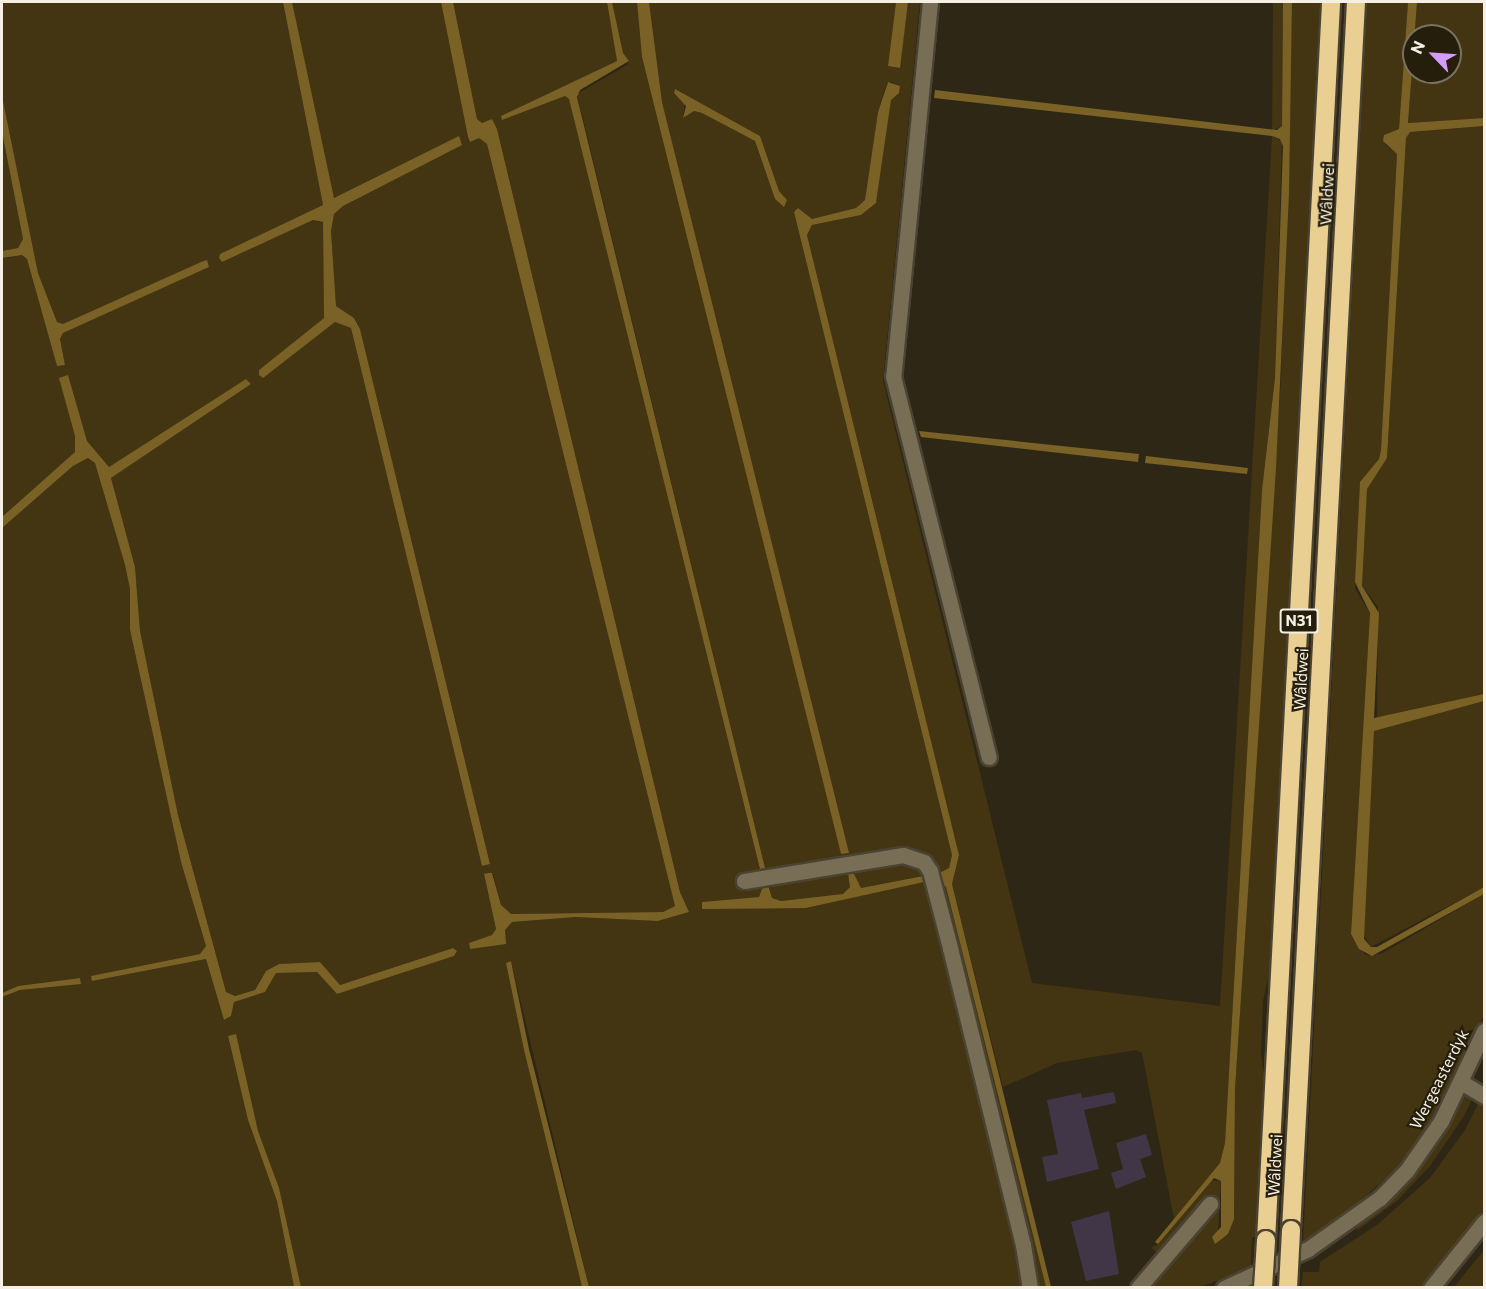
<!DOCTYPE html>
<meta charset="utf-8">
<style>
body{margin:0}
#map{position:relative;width:1486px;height:1289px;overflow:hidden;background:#2f2715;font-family:Commissioner,sans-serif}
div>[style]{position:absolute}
.green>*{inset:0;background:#433511}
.water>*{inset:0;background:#7a6226}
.building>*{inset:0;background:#403648}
.roads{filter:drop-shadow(2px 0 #4b4332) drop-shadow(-2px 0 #4b4332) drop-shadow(0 2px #4b4332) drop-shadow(0 -2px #4b4332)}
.minor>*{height:15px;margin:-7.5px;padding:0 7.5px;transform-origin:7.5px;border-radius:7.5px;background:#786e56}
.highway>*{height:18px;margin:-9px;padding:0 9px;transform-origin:9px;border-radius:9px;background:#e9cf91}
.bridges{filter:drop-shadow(2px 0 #4b4332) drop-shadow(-2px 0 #4b4332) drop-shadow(0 2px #4b4332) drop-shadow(0 -2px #4b4332)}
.highway-bridge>*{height:18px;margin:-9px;padding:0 9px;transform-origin:9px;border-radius:9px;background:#e9cf91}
span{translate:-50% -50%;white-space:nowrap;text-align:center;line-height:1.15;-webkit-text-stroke:4.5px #251e0b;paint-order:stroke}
.shield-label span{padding:2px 4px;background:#251e0b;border:2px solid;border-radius:4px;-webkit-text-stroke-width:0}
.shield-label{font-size:15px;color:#f5efe4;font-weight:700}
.street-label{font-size:16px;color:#f5efe4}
.frame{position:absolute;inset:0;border:3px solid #f5efe4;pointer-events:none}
.north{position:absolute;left:1402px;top:24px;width:60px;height:60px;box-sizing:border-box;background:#251e0b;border:2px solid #787262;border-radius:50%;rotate:295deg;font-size:16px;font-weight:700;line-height:24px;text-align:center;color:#f5efe4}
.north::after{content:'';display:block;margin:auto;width:21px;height:27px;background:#d29dfd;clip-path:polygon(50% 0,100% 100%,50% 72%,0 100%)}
</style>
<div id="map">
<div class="green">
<div style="clip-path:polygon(evenodd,2px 2px,283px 2px,323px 205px,220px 254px,219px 258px,222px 262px,313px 220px,323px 223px,324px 318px,259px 370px,259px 375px,263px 377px,335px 322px,351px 328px,482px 866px,490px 864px,360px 329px,355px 319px,336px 306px,331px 231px,334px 214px,343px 206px,462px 144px,458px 137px,339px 198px,331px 196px,292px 2px,441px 2px,468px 137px,470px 142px,479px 138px,487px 144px,675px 906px,663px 912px,511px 914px,501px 905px,493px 873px,488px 873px,484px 875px,496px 929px,492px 935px,469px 943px,470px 949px,495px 942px,505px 944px,505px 929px,512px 922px,576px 917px,658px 921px,689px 912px,680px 892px,497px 129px,492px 119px,482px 123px,477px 119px,453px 2px,607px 2px,617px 61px,502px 116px,502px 120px,565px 96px,569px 98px,760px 869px,765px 868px,577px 94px,627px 65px,629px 61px,623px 53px,612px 2px,637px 2px,642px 57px,841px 854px,848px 853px,662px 102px,649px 2px,896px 2px,888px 66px,899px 68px,908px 2px,920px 2px,883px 381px,1032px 983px,1220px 1006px,1272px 136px,1282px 141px,1275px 378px,1262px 490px,1225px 1143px,1220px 1163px,1174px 1219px,1142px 1053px,1136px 1050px,1057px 1063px,1003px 1087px,952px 884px,959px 855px,807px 235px,812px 225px,861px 215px,876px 203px,891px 99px,899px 93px,900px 86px,891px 82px,887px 83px,878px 112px,865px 200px,856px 208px,812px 219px,798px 208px,794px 212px,952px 855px,949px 868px,939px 873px,940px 881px,946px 887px,1046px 1287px,1032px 1287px,1025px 1245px,932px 868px,919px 855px,904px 852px,763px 875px,742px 879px,743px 883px,889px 859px,910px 858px,922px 865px,947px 948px,1020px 1242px,1027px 1287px,589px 1287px,511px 961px,506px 963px,524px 1050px,582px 1287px,301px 1287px,279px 1188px,258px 1131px,235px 1034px,228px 1037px,248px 1120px,277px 1201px,294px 1287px,2px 1287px,2px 997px,20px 990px,81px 983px,80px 978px,18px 986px,2px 993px,2px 528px,73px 466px,88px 458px,95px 463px,125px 565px,130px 589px,130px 630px,163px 780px,181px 862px,206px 946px,200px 954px,92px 976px,92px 981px,206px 959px,224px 1020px,231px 1016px,234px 1002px,265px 992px,276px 973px,317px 972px,337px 994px,454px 956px,457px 951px,452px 948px,340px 985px,320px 962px,279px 964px,266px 971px,255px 990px,235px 996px,226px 992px,178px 815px,140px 631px,135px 567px,111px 478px,251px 384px,246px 379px,109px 467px,87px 441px,68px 376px,60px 378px,75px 436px,75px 452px,2px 517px,2px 258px,22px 255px,27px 259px,57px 366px,65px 365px,60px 339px,63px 333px,209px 267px,206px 261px,201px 262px,63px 324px,57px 322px,38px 273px,2px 96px,2px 2px,675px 89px,760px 136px,779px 191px,787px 200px,784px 206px,775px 199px,755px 141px,702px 113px,694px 111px,683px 118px,685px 101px,674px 93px,675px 89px,2px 2px,852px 872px,861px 888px,922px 876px,924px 881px,806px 908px,702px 908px,702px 902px,759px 897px,763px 886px,768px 885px,772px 899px,781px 901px,844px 894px,850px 887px,848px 873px,852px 872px)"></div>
<div style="clip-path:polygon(1273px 2px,1283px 2px,1282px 126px,1272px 131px)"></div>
<div style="clip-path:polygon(1292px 2px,1320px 2px,1269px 974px,1263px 1001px,1261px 1055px,1264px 1076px,1256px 1237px,1252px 1237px,1251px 1267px,1201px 1287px,1150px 1288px,1217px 1206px,1159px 1253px,1151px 1248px,1158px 1244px,1210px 1180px,1221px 1181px,1218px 1232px,1234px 1219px,1235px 1089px,1281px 378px)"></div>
<div style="clip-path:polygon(1367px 2px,1408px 2px,1399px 129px,1384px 135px,1386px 145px,1397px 154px,1381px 450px,1379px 459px,1360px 483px,1355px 589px,1370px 613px,1351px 934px,1365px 955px,1381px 954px,1484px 894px,1484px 1015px,1429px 1125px,1394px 1171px,1343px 1216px,1303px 1241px)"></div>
<div style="clip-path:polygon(1417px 2px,1484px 2px,1484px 118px,1408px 123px,1414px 37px,1414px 72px,1450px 72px,1450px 36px,1414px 36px)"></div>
<div style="clip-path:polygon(1484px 126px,1484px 694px,1377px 720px,1378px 607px,1362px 586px,1367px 484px,1387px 458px,1406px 138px,1410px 132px)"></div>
<div style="clip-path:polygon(2px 132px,23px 239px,18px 248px,2px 251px)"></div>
<div style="clip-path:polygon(1484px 701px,1484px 887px,1371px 947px,1363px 934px,1374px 731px)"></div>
<div style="clip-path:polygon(1468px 1094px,1474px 1095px,1464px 1116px,1430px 1166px,1398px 1200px,1358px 1230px,1356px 1227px,1415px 1171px,1461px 1099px)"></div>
<div style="clip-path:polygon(1481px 1098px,1484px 1101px,1484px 1217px,1426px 1287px,1301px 1288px,1303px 1272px,1319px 1272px,1320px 1262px,1377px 1225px,1430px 1178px,1465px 1130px)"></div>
<div style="clip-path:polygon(1484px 1250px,1484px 1287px,1454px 1287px)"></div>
</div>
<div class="water">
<div style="clip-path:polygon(283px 2px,292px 2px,334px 198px,459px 136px,462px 145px,343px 206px,334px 214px,331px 231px,336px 306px,354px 318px,360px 329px,490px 864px,482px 866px,351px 328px,335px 322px,263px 378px,259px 375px,259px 370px,324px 318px,323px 222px,313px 220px,222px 262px,219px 258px,220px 254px,323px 205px)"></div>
<div style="clip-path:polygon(441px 2px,453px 2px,477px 119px,482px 123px,492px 119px,497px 129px,680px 892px,689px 912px,658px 921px,576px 917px,512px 922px,505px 930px,506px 944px,470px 949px,469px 943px,492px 935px,496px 929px,484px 874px,488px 873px,492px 873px,501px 905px,511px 914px,663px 912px,675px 906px,487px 144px,479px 138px,470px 142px,468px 137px)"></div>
<div style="clip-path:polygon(607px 2px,612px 2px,623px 53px,629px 61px,580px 90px,577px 97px,765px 868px,760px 869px,569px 99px,565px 96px,502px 120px,501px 116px,617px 61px)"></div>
<div style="clip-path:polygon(637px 2px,649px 2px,662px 102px,849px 853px,841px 854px,642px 57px)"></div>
<div style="clip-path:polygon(896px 2px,908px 2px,900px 68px,888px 66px)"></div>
<div style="clip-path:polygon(1283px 2px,1292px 2px,1289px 193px,1276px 468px,1235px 1089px,1234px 1219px,1228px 1234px,1215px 1244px,1212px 1237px,1221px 1227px,1221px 1181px,1214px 1178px,1158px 1244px,1155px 1242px,1220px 1163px,1225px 1143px,1262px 490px,1275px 378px,1283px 146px,1280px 139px,1272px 136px,934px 98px,935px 90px,1277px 130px,1282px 126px)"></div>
<div style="clip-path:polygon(1408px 2px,1417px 2px,1408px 123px,1484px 118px,1484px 126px,1410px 132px,1406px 138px,1387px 458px,1367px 489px,1362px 586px,1379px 613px,1374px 718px,1484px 694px,1484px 701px,1374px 731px,1364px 939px,1371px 947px,1377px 947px,1484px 887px,1484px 894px,1372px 956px,1359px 949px,1351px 934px,1370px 613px,1355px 582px,1360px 482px,1379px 459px,1381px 450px,1397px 154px,1383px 141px,1384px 135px,1399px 129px)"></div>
<div style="clip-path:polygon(888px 82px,900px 86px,899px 93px,891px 100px,876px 203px,861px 215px,812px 225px,807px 235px,959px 855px,952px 884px,1051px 1287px,1046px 1287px,946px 887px,940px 881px,939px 873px,949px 868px,952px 855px,794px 212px,798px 208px,812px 219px,856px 208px,865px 200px,878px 112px)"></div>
<div style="clip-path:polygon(675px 89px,760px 136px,779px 191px,787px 200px,784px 207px,775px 199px,755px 141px,702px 113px,694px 111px,683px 118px,686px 106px,674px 93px)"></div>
<div style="clip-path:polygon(2px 96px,38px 273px,57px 322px,63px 324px,201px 262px,207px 260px,209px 267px,63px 333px,60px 339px,65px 365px,57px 366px,27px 259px,22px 255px,2px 258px,2px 251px,18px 248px,23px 239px,2px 132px)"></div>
<div style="clip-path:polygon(68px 375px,87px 441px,109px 467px,246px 379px,251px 384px,111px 478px,135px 567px,140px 631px,178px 815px,226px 992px,235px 996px,255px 990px,266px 971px,279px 964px,320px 962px,340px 985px,453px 948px,457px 951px,454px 956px,337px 994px,317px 972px,276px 973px,265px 992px,234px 1002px,231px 1016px,224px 1020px,206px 959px,92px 981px,91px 976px,200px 954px,206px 946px,181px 862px,163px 780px,130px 630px,130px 589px,125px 565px,95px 463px,88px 458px,73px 466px,2px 528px,2px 517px,75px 452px,75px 436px,59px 378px)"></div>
<div style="clip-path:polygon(919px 431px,1139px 454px,1138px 462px,921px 437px)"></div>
<div style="clip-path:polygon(1146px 456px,1248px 468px,1247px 474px,1145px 463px)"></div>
<div style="clip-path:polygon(853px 872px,861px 888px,923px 876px,924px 882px,806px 908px,702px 909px,702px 902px,759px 897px,763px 886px,768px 885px,772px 898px,781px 901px,843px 894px,850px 887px,848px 873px)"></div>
<div style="clip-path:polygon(511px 961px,529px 1049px,589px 1287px,582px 1287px,524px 1050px,506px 963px)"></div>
<div style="clip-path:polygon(80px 978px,81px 984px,20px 990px,2px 997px,2px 993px,18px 986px)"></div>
<div style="clip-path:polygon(236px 1034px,258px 1131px,279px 1188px,301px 1287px,294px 1287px,277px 1201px,248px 1120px,228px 1036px)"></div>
</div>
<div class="building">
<div style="clip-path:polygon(1114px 1092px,1116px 1103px,1084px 1110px,1099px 1169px,1047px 1182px,1042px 1157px,1058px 1154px,1047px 1100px,1081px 1093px,1082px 1098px)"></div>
<div style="clip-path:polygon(1146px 1134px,1152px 1155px,1140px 1159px,1146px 1177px,1116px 1189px,1111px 1173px,1123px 1169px,1116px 1143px)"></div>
<div style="clip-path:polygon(1109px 1211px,1119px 1274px,1086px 1281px,1071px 1222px)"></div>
</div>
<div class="roads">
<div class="minor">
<div style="left:930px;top:2px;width:376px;rotate:95.6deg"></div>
<div style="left:893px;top:376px;width:393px;rotate:75.9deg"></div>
<div style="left:744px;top:881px;width:161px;rotate:-9.3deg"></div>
<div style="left:903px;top:855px;width:22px;rotate:18deg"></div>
<div style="left:924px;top:862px;width:11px;rotate:56deg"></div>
<div style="left:930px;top:871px;width:80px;rotate:75.4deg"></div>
<div style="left:950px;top:948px;width:306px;rotate:76.2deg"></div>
<div style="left:1023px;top:1245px;width:44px;rotate:80.8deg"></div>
<div style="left:1461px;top:1082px;width:27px;rotate:31deg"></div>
<div style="left:1138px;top:1288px;width:111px;rotate:-49.4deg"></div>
<div style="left:1224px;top:1288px;width:93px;rotate:-24.9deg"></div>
<div style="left:1308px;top:1249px;width:88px;rotate:-35.3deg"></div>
<div style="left:1380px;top:1198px;width:39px;rotate:-46deg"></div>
<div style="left:1407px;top:1170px;width:60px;rotate:-55.2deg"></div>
<div style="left:1441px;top:1121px;width:100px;rotate:-64.5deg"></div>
<div style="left:1431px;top:1288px;width:85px;rotate:-51.2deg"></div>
</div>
<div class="highway">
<div style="left:1291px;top:1230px;width:1230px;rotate:-86.97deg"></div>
<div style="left:1266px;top:1240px;width:1240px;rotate:-86.99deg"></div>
</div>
</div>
<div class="bridges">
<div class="highway-bridge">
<div style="left:1263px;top:1288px;width:48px;rotate:-86.4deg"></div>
<div style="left:1288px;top:1288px;width:58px;rotate:-87deg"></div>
</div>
</div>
<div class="shield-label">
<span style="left:1299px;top:621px">N31</span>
</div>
<div class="street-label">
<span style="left:1327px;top:194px;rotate:-87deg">Wâldwei</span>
<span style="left:1301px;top:679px;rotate:-87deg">Wâldwei</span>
<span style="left:1439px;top:1079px;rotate:-63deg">Wergeasterdyk</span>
<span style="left:1275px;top:1165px;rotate:-87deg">Wâldwei</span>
</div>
<div class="frame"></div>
<div class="north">N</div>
</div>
